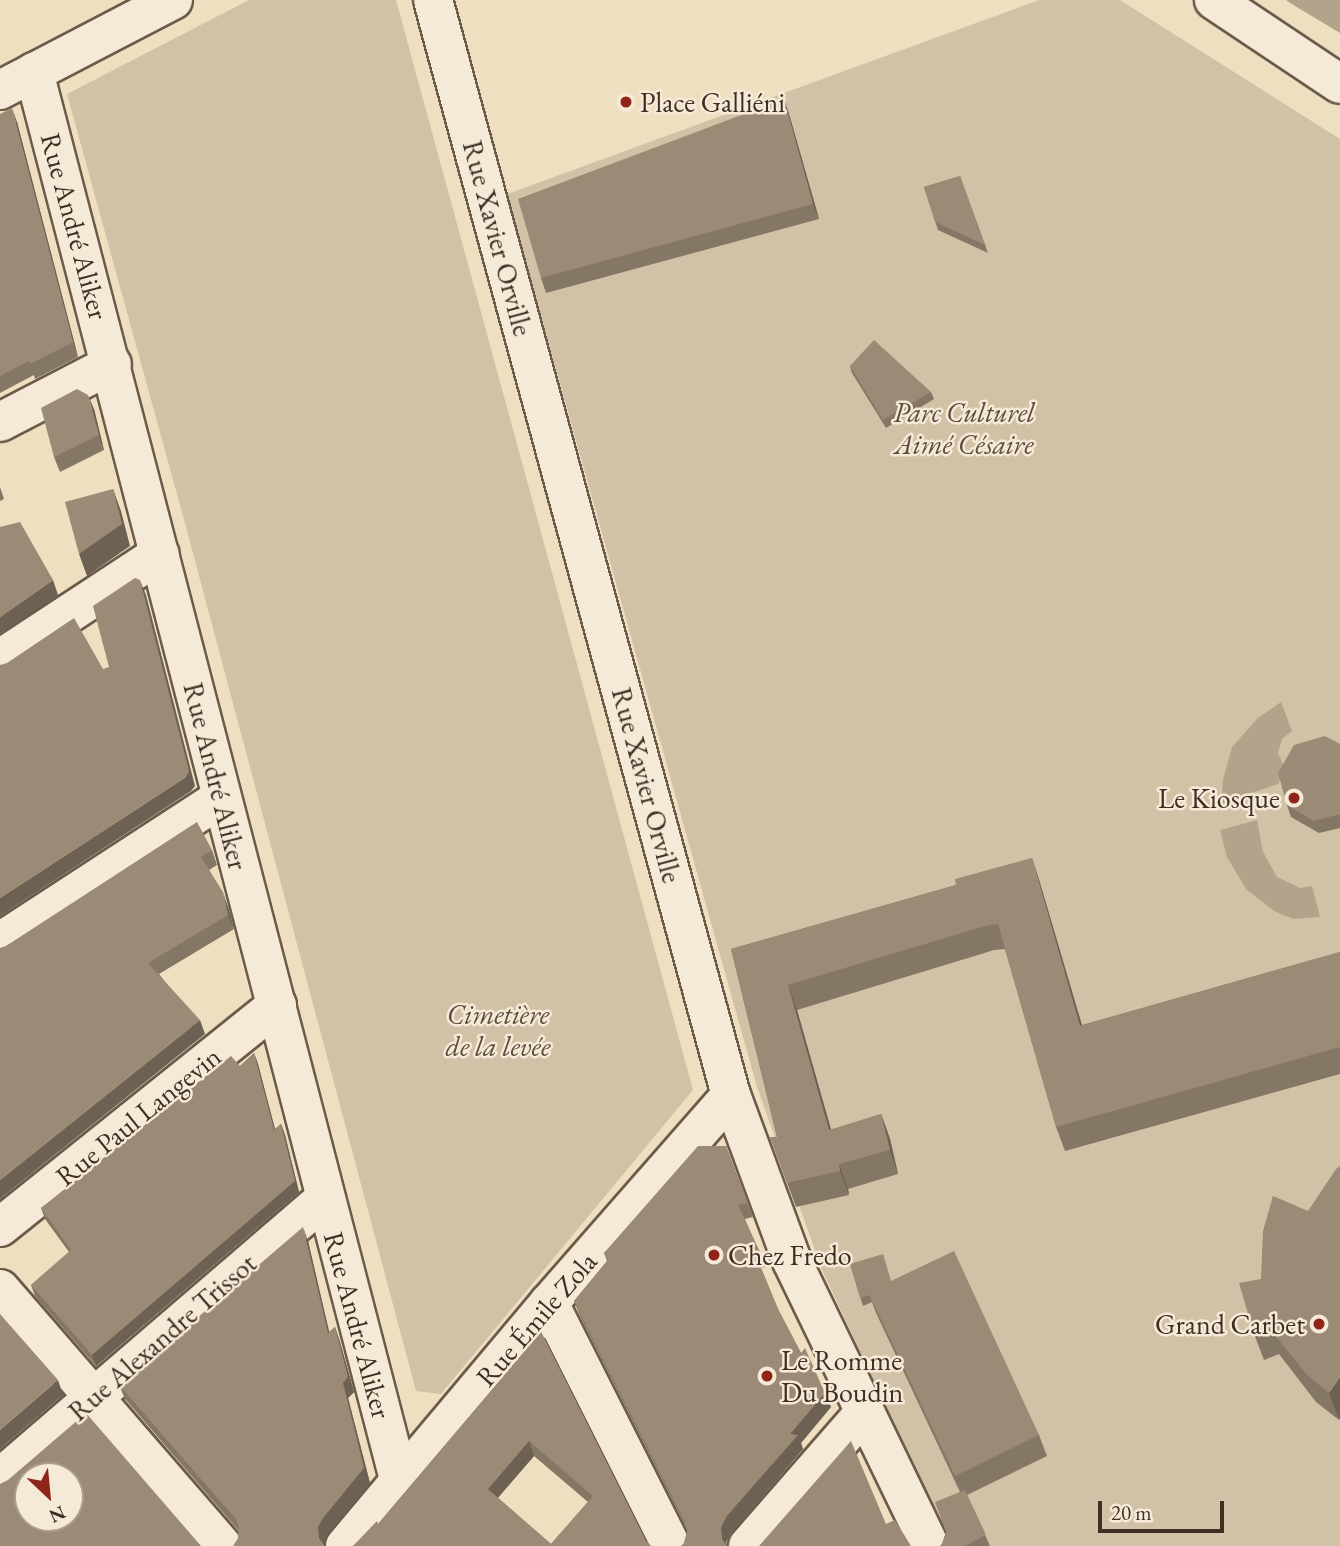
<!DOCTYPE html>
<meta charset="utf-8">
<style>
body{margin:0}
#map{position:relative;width:1340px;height:1546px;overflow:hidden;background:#efdfc1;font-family:"EB Garamond",serif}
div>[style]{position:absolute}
.green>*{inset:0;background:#d1c1a6}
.water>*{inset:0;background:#b4a38b}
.roads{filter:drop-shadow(2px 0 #6c5a4a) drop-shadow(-2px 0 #6c5a4a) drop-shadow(0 2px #6c5a4a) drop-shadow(0 -2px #6c5a4a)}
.street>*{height:38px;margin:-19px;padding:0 19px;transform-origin:19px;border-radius:19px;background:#f5ead7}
.secondary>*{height:38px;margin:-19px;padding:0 19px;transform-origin:19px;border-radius:19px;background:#f5ead7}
.wall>*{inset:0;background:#857765}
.shaded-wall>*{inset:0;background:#6c6152}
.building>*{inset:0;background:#9b8a75}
.dots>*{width:19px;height:19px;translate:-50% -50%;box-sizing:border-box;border:4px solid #f5ead7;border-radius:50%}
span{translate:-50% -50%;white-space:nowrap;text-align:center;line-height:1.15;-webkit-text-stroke:5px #f5ead7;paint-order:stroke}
.poi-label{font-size:28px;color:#402e23}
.left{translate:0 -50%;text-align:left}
.right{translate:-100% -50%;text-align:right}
.street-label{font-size:28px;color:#402e23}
.park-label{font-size:28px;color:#5d4b3d;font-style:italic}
.north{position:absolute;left:14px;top:1462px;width:70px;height:70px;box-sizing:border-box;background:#f5ead7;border:2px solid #ad9f8f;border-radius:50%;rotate:154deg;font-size:19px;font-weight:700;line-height:28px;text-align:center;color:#402e23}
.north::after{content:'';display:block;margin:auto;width:24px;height:32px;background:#8f2418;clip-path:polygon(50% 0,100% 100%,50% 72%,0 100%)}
.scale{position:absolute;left:1098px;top:1501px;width:126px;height:32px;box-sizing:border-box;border:4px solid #402e23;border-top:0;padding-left:9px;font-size:21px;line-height:24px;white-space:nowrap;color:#402e23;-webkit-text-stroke:5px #f5ead7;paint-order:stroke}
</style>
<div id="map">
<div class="green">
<div style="clip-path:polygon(249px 0,396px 0,693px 1090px,441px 1394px,416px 1391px,189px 538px,67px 94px)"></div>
<div style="clip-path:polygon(1039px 0,1120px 0,1340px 139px,1340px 1546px,951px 1546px,822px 1270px,757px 1087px,507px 194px)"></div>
</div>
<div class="water">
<div style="clip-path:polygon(1286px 0,1340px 0,1340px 33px,1290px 3px)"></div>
<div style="clip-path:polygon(1281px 702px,1292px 731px,1282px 739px,1278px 753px,1286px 770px,1278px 784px,1221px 804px,1223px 780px,1232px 747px,1258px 718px)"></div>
<div style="clip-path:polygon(1257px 820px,1263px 852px,1277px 877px,1300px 888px,1312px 886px,1320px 917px,1293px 919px,1274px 911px,1246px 889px,1227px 857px,1220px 830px)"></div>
</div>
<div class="roads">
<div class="street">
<div style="left:34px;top:72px;width:1454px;rotate:75.46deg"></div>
<div style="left:0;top:422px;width:126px;rotate:-27.4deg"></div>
<div style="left:0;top:659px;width:191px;rotate:-33.3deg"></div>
<div style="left:0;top:942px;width:264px;rotate:-33.1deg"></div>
<div style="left:0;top:1227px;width:355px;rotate:-38.7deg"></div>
<div style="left:0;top:1289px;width:340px;rotate:49.1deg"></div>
<div style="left:549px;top:1303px;width:272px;rotate:63.3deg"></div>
<div style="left:0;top:1478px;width:429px;rotate:-40.7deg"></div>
<div style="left:345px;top:1546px;width:317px;rotate:-50deg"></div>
<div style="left:549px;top:1303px;width:276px;rotate:-48.8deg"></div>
<div style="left:748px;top:1546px;width:176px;rotate:-48.9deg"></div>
</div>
<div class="secondary">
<div style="left:433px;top:0;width:1135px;rotate:74.78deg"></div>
<div style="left:731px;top:1095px;width:177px;rotate:69.8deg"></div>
<div style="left:792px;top:1261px;width:317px;rotate:64.2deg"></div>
<div style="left:1214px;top:0;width:151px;rotate:33.7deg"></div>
<div style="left:0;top:90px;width:195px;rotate:-27.5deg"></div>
</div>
</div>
<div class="wall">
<div style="clip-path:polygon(784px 99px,789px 114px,819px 219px,546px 293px,541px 278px)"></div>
<div style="clip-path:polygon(0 114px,17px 122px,78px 357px,35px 379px,34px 375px,0 393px)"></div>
<div style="clip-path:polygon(960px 176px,988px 253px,938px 230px,924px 187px)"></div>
<div style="clip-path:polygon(850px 366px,931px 392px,934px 399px,886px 428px,852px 373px)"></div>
<div style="clip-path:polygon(94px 409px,104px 450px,60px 472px,54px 457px)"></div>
<div style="clip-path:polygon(0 487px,4px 499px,0 501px)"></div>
<div style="clip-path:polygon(1340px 744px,1340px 828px,1319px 833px,1291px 817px,1287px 805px)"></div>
<div style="clip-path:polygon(212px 850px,217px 865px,209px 870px,228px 907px,234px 929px,159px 974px,205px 1034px,6px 946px)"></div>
<div style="clip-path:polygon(1032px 858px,1040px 883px,1082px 1025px,1340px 952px,1340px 1074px,1065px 1151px,1056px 1127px,1005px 949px,994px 950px,797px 1010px,831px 1130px,881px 1114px,890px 1139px,898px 1174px,848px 1189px,849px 1195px,796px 1207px,770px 1137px,777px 1137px,731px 949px,956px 885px)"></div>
<div style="clip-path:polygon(254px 1053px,258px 1064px,275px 1129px,281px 1124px,285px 1135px,299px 1192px,96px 1366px,35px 1296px,31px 1285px,69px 1252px,45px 1219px,41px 1208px,240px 1066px)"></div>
<div style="clip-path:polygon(726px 1146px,753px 1217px,745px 1219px,765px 1267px,761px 1268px,778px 1309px,801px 1353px,825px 1393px,831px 1407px,801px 1443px,803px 1449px,732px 1532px,726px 1542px,727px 1546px,684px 1543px,687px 1532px,687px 1529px,580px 1316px,574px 1301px,607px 1261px,604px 1253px)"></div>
<div style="clip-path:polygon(1273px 1196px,1339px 1420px,1316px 1402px,1279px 1354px,1264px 1360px,1254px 1334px)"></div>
<div style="clip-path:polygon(308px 1241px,329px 1332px,335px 1327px,340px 1342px,354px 1392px,348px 1398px,370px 1483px,328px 1533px,324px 1542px,238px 1538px,239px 1531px,125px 1399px,119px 1385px)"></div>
<div style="clip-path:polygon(850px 1264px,891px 1281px,1039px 1435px,1047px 1456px,967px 1495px,990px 1546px,940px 1546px,942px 1544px,960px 1492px,876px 1313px,872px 1302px,863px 1306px)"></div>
<div style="clip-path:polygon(evenodd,541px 1332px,646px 1541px,651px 1546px,353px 1546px,378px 1524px,541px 1332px,534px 1456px,588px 1502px,551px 1544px,498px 1498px,534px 1456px)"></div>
</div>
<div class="shaded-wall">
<div style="clip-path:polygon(784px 99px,789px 114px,819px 219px,813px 204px)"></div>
<div style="clip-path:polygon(12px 108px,17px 122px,78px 357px,73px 342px)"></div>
<div style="clip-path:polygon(88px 395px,94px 409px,104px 450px,99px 435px)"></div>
<div style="clip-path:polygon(113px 489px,121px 511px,130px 546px,87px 576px,79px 554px)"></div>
<div style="clip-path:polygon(53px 580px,58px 595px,0 635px,0 617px)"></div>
<div style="clip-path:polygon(140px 580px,146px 595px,195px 786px,191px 791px,0 916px,0 898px,186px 777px)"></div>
<div style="clip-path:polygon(1032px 858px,1040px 883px,1089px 1050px,1080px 1026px)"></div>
<div style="clip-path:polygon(223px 892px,228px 907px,234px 929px,228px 915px)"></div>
<div style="clip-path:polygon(788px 985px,797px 1010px,838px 1154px,829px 1130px)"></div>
<div style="clip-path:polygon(200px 1020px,205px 1034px,0 1199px,0 1180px)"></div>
<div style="clip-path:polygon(254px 1053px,258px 1064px,278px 1141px,274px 1130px)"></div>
<div style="clip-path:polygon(881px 1114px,890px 1139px,898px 1174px,890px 1150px)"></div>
<div style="clip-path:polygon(281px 1124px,285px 1135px,299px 1192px,96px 1366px,92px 1355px)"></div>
<div style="clip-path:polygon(839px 1164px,848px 1189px,849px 1195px,840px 1171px)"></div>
<div style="clip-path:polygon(303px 1227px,308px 1241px,333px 1348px,328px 1333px)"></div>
<div style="clip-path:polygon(335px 1327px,340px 1342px,354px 1392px,348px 1398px,370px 1483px,328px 1533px,324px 1542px,324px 1546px,319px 1538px,318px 1527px,343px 1383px)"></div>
<div style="clip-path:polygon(1340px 1377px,1340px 1418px,1339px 1420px,1329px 1393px)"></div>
<div style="clip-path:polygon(58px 1380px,63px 1395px,0 1449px,0 1430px)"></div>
<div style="clip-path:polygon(825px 1393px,831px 1407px,801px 1443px,803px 1449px,732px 1532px,726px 1542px,727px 1546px,722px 1539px,721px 1528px,726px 1517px,790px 1434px)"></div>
<div style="clip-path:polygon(529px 1441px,534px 1456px,493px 1503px,488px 1489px)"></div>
</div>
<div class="building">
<div style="clip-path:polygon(784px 99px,813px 204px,541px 278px,518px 199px)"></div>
<div style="clip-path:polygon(12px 108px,73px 342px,30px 364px,29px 361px,0 376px,0 114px)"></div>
<div style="clip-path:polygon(960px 176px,985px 245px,935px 222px,924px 187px)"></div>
<div style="clip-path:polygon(874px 340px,931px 392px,883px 420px,850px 366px)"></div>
<div style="clip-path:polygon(77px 389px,88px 395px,99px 435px,54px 457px,41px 408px)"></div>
<div style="clip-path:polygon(113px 489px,122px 524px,79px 554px,65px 502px)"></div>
<div style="clip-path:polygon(20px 522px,53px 580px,0 617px,0 527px)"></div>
<div style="clip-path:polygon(135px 578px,140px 580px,189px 771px,186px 777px,0 898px,0 665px,7px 663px,74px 618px,103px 669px,109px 667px,93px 606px)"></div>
<div style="clip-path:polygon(1325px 736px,1340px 744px,1340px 814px,1314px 821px,1287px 805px,1278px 773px,1294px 745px)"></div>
<div style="clip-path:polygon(197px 822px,212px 850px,201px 857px,223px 892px,228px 915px,148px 963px,200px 1020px,0 1180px,0 948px,6px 946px)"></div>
<div style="clip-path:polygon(1032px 858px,1080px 1026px,1340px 952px,1340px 1047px,1056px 1127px,998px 924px,985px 926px,788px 985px,829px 1130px,881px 1114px,890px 1150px,839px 1164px,840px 1171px,787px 1183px,770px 1137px,777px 1137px,731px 949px,956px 885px,955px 879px)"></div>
<div style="clip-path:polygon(254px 1053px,274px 1130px,281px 1124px,295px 1181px,92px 1355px,31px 1285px,71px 1250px,41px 1208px,231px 1056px,240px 1066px)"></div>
<div style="clip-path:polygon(698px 1146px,726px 1146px,747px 1203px,738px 1205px,760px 1252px,755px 1254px,778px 1309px,801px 1353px,805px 1348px,825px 1393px,790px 1434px,798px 1435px,726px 1517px,721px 1528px,722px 1539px,727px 1546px,681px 1546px,684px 1543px,687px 1532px,685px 1522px,574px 1301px,608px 1260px,604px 1253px)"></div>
<div style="clip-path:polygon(1340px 1166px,1340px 1377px,1329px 1393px,1307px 1375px,1269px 1328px,1254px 1334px,1239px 1283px,1261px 1279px,1263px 1231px,1273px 1196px,1308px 1211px,1336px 1169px)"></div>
<div style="clip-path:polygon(303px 1227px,328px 1333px,335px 1327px,348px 1377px,343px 1383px,364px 1468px,323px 1518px,318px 1527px,319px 1538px,324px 1546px,233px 1546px,238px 1538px,239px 1527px,235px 1518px,119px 1385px)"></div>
<div style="clip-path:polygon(954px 1251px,1039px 1435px,955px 1476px,868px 1292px)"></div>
<div style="clip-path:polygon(883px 1254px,891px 1281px,868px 1292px,870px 1295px,860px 1298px,850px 1264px)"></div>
<div style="clip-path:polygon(0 1314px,58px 1380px,0 1430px)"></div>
<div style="clip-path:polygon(evenodd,541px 1332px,646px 1541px,651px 1546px,353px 1546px,377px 1521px,378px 1524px,541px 1332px,529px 1441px,593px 1496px,551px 1544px,488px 1489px,529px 1441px)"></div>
<div style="clip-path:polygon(evenodd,86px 1413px,201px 1546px,202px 1546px,0 1546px,0 1484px,8px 1480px,86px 1413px,28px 1476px,70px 1476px,70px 1518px,28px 1518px,28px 1476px)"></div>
<div style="clip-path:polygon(851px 1441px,886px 1524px,895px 1520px,911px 1546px,759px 1546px)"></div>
<div style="clip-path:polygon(965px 1490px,986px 1535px,965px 1546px,940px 1546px,942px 1544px,946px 1532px,935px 1502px)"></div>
</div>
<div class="dots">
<div style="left:626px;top:102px;background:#8f2418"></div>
<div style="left:1294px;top:798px;background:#8f2418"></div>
<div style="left:714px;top:1255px;background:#8f2418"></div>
<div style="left:1319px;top:1324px;background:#8f2418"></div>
<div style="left:767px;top:1376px;background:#8f2418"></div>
</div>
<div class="poi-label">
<span class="left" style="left:640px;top:102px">Place Galliéni</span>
<span class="right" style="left:1280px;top:798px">Le Kiosque</span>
<span class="left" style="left:728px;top:1255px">Chez Fredo</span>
<span class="right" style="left:1305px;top:1324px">Grand Carbet</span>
<span class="left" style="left:781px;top:1376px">Le Romme<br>Du Boudin</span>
</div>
<div class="street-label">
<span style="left:75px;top:226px;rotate:75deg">Rue André Aliker</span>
<span style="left:498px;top:238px;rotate:75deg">Rue Xavier Orville</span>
<span style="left:216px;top:776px;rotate:76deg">Rue André Aliker</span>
<span style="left:647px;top:785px;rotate:75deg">Rue Xavier Orville</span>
<span style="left:138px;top:1116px;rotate:-39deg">Rue Paul Langevin</span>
<span style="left:536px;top:1319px;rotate:-49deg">Rue Émile Zola</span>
<span style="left:358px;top:1325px;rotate:75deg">Rue André Aliker</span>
<span style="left:162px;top:1337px;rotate:-41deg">Rue Alexandre Trissot</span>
</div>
<div class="park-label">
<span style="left:964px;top:428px">Parc Culturel<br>Aimé Césaire</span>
<span style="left:498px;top:1030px">Cimetière<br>de la levée</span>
</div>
<div class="north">N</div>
<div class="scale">20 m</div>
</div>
